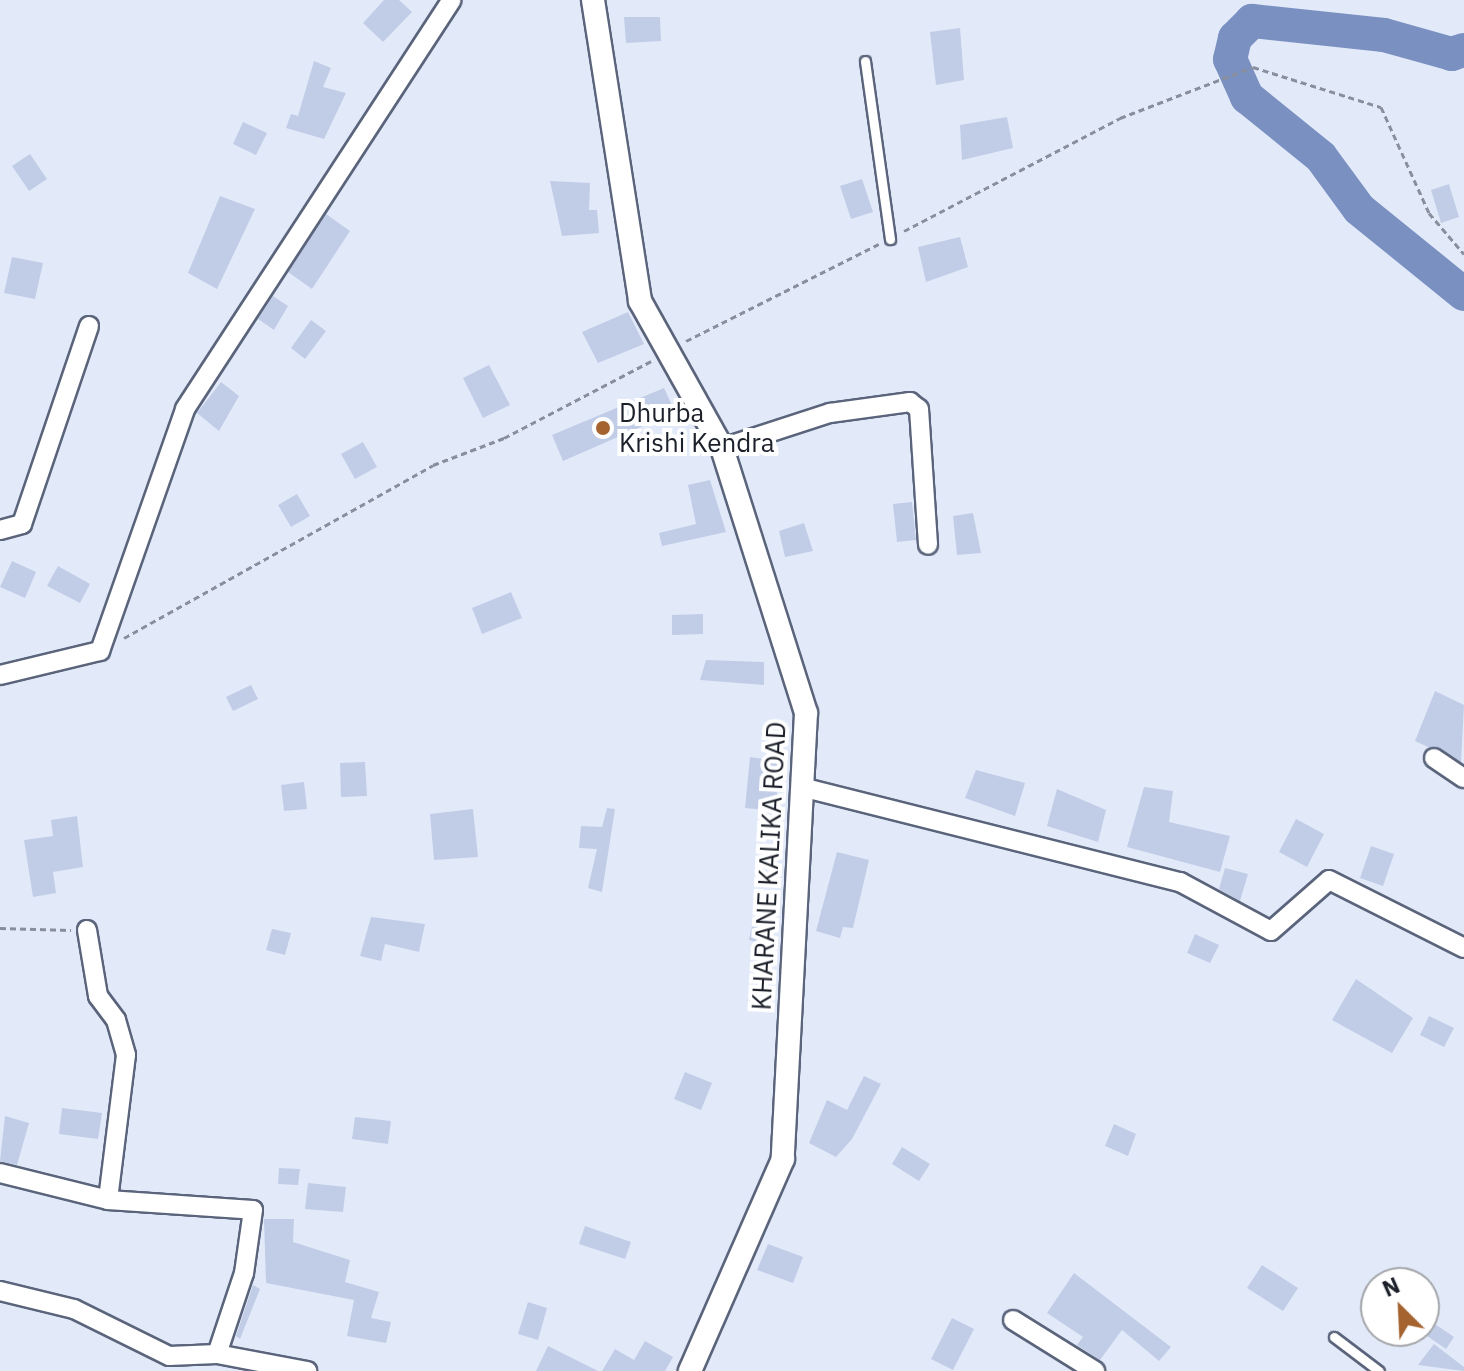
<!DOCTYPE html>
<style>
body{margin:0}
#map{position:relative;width:1464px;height:1371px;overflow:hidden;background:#e2eafa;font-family:"IBM Plex Sans",sans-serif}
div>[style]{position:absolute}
.river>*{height:34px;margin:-17px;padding:0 17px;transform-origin:17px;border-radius:17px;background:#7a90c1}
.building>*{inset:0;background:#c1cde7}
.path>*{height:3px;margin-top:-1.5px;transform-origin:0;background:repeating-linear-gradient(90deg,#888e9b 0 6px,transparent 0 10px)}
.roads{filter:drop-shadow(2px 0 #5a647b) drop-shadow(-2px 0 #5a647b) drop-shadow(0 2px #5a647b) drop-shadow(0 -2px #5a647b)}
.service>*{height:9px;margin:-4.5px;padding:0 4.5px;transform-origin:4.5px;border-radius:4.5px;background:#fff}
.minor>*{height:18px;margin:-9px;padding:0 9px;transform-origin:9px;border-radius:9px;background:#fff}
.tertiary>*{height:22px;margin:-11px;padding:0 11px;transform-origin:11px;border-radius:11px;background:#fff}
.dots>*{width:22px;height:22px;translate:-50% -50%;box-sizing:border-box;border:4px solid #fff;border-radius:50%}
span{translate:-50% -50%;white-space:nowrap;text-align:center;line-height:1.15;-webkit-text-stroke:8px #fff;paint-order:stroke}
.poi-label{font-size:26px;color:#1c202a}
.left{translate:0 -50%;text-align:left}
.street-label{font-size:26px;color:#1c202a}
.north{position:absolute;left:1360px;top:1267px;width:80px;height:80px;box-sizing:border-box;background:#fff;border:2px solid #a4a6aa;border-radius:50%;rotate:336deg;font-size:22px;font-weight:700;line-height:32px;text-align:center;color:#1c202a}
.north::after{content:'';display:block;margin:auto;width:28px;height:36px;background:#a56330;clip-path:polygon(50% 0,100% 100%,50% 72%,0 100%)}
</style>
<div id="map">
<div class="river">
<div style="left:1464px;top:50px;width:13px;rotate:162deg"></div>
<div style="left:1452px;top:54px;width:71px;rotate:-164.4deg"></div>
<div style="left:1384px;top:35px;width:133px;rotate:-173.9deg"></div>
<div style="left:1252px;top:21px;width:24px;rotate:135deg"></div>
<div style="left:1235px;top:38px;width:22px;rotate:103deg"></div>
<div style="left:1230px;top:59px;width:42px;rotate:65.9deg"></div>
<div style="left:1247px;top:97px;width:95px;rotate:39deg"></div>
<div style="left:1321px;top:157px;width:64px;rotate:53.8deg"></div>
<div style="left:1359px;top:209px;width:135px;rotate:39deg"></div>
</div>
<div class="building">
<div style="clip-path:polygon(384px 0,399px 0,412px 12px,383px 42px,363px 23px)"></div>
<div style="clip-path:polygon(624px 17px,660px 17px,661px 41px,626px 43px)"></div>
<div style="clip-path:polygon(960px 28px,964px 80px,936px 85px,930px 32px)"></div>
<div style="clip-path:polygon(314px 61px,331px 68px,323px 87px,346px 93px,324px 139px,286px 128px,291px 114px,298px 116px)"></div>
<div style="clip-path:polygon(1007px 117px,1013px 148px,962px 160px,960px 125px)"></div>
<div style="clip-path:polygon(243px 122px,267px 133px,256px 155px,233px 144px)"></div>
<div style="clip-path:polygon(30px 154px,47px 179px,29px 191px,12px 166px)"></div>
<div style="clip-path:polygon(862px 179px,873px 212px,851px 219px,840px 186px)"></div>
<div style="clip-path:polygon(550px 181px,590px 183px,589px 210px,597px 210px,599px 233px,562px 236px)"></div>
<div style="clip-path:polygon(1449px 184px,1459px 217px,1441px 223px,1431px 190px)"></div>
<div style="clip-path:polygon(220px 196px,255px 209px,217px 289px,188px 273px)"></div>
<div style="clip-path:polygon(326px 214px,350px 231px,312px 289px,288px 272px)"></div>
<div style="clip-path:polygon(960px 237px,968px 267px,926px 282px,918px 247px)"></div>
<div style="clip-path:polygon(12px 257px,43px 263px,35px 299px,4px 293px)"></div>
<div style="clip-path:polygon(273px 296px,288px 306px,274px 330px,258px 319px)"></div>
<div style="clip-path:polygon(628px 312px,644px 344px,598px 363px,582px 332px)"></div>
<div style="clip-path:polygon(311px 320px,326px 331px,305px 359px,291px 348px)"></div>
<div style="clip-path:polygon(489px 365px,510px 405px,483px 418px,463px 378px)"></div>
<div style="clip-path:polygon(221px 382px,239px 396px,219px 431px,197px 413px)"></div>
<div style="clip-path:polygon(664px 388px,675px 412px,563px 461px,552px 435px)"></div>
<div style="clip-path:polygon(363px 442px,377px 467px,355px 479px,341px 454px)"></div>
<div style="clip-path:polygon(710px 480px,726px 532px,662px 546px,659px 533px,696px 524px,688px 485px)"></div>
<div style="clip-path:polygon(297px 494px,310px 516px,291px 527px,278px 505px)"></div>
<div style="clip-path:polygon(912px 502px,916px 540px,897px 542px,893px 504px)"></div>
<div style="clip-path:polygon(973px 513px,981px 553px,957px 555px,953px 516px)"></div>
<div style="clip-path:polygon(804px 523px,813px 551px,785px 557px,779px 531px)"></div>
<div style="clip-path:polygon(12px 561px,36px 572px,25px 598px,0 587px)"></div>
<div style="clip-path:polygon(58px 566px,90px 584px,80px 603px,47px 586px)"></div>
<div style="clip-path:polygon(511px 592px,522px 618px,482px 634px,472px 608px)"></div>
<div style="clip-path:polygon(703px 614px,703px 634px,672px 635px,672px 615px)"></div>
<div style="clip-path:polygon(706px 660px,764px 662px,764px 685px,700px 680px)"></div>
<div style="clip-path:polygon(251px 685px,258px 699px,233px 711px,226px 697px)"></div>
<div style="clip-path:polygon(1435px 691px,1464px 705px,1461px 762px,1415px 741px)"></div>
<div style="clip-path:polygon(750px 757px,779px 761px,776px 811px,745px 808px)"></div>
<div style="clip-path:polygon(365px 762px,367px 796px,341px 797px,340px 763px)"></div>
<div style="clip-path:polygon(976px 770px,1025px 783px,1015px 816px,965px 798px)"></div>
<div style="clip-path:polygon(304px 782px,307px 809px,284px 811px,281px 785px)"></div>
<div style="clip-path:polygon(1144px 787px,1173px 791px,1169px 822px,1230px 836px,1220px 872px,1127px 847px)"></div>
<div style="clip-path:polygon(1057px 789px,1106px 810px,1098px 842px,1047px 826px)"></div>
<div style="clip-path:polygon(607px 808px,615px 809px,602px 892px,588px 888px,597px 849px,579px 848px,581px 826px,602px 827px)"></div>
<div style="clip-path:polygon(473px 809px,478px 857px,434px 860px,430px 814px)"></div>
<div style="clip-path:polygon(77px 816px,83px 867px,53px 872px,56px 893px,33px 897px,24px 840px,53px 836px,51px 820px)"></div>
<div style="clip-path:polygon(1296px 819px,1324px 834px,1307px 867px,1279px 852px)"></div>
<div style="clip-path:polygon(1371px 846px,1394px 854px,1383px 886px,1360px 878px)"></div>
<div style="clip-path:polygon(837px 852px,869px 860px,853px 928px,843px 927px,840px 938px,816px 931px)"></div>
<div style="clip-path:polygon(1225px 868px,1248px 874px,1240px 901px,1219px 889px)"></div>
<div style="clip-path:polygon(371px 917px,425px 924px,419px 952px,385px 944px,381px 961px,360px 956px)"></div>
<div style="clip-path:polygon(753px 921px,773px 925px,769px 945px,749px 940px)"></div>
<div style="clip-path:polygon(272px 929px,291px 933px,285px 955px,266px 950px)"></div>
<div style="clip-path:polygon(1195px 934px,1219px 945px,1210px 963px,1187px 953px)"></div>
<div style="clip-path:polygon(1356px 979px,1413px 1018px,1392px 1053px,1332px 1020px)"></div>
<div style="clip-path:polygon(1429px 1016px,1454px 1028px,1444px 1047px,1420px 1035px)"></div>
<div style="clip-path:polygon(685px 1072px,712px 1083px,701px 1110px,674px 1099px)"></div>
<div style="clip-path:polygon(864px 1076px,881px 1084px,852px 1139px,836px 1157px,809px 1143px,827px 1100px,847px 1110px)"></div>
<div style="clip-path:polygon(62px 1108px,102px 1113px,98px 1139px,59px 1134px)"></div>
<div style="clip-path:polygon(5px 1116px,29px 1123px,17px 1165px,0 1161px)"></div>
<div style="clip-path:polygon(355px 1117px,391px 1121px,388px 1144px,352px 1139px)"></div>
<div style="clip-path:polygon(1114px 1124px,1136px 1134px,1128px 1156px,1105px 1146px)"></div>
<div style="clip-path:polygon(902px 1147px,930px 1164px,919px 1181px,892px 1164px)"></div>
<div style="clip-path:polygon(279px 1168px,300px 1169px,298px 1185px,278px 1184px)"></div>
<div style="clip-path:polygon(308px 1183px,346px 1187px,343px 1212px,305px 1209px)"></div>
<div style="clip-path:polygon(264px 1219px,294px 1219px,293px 1242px,350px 1260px,345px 1282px,379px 1292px,371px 1318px,391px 1322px,386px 1343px,347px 1336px,354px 1300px,266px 1283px)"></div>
<div style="clip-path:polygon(585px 1226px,631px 1242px,625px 1259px,579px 1244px)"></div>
<div style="clip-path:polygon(768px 1244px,803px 1257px,793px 1283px,757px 1270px)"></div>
<div style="clip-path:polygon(1262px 1265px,1298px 1288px,1283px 1311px,1247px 1288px)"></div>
<div style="clip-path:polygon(1074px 1273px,1171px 1347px,1159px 1361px,1122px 1330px,1100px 1360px,1077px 1345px,1083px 1337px,1047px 1313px)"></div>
<div style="clip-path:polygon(253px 1285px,260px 1289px,240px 1339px,236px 1336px)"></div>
<div style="clip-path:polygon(528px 1302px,547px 1308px,538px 1340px,518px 1334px)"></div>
<div style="clip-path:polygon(952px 1318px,974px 1329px,953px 1370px,931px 1359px)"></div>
<div style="clip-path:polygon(1435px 1324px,1454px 1337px,1446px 1349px,1427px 1336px)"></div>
<div style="clip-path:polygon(645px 1341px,673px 1357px,665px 1371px,602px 1371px,615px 1349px,634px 1360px)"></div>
<div style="clip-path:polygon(1434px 1344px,1464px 1367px,1464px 1371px,1418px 1365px)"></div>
<div style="clip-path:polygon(548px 1346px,598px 1371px,536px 1371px)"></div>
</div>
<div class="path">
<div style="left:904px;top:231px;width:244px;rotate:-27.6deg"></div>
<div style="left:1120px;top:118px;width:142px;rotate:-21deg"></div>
<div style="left:1253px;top:67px;width:134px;rotate:17.4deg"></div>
<div style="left:1381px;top:107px;width:116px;rotate:65.6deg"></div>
<div style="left:1429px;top:213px;width:54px;rotate:49.5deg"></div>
<div style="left:686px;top:341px;width:216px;rotate:-26.7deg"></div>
<div style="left:124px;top:638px;width:354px;rotate:-29.2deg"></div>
<div style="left:433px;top:465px;width:76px;rotate:-20.8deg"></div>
<div style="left:504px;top:438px;width:166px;rotate:-27.6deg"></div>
<div style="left:0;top:928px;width:71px;rotate:1.6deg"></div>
</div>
<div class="roads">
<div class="service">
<div style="left:865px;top:61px;width:180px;rotate:82deg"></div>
<div style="left:1334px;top:1337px;width:56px;rotate:37.1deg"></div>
</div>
<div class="minor">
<div style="left:722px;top:448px;width:114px;rotate:-18deg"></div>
<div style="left:830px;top:413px;width:81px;rotate:-7.8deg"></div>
<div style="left:910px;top:402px;width:11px;rotate:38deg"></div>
<div style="left:919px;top:409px;width:136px;rotate:86.2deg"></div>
<div style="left:0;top:530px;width:23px;rotate:-15deg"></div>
<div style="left:22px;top:524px;width:209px;rotate:-71.3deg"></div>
<div style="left:0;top:675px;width:103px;rotate:-13.5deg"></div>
<div style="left:100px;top:651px;width:256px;rotate:-70.6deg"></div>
<div style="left:185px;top:409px;width:488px;rotate:-56.9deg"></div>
<div style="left:1434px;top:758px;width:36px;rotate:34deg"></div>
<div style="left:805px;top:788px;width:387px;rotate:14.1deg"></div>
<div style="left:1180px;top:882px;width:103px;rotate:28.3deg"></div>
<div style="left:1271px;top:931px;width:77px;rotate:-41.3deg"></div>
<div style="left:1329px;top:880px;width:151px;rotate:26.7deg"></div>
<div style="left:87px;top:930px;width:67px;rotate:80.5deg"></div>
<div style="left:98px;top:996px;width:30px;rotate:53deg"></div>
<div style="left:116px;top:1020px;width:36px;rotate:74deg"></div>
<div style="left:126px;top:1055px;width:146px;rotate:97.1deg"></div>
<div style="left:108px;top:1200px;width:145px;rotate:3.9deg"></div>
<div style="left:253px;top:1210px;width:64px;rotate:98.1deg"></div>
<div style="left:244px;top:1273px;width:85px;rotate:108.4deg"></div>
<div style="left:217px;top:1354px;width:92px;rotate:10.7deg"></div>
<div style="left:0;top:1173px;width:111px;rotate:14deg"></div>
<div style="left:0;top:1291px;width:76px;rotate:13.7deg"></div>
<div style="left:74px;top:1309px;width:106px;rotate:26.3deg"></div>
<div style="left:169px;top:1356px;width:48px;rotate:-2.4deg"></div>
<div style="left:1013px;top:1320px;width:97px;rotate:31.9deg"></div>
</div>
<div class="tertiary">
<div style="left:593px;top:0;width:305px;rotate:81.1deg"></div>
<div style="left:640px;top:301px;width:168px;rotate:60.8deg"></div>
<div style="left:722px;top:448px;width:278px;rotate:72.4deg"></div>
<div style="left:806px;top:713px;width:447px;rotate:93deg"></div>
<div style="left:783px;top:1159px;width:232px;rotate:113.7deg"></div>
</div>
</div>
<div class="dots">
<div style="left:603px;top:428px;background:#a56330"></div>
</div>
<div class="poi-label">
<span class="left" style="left:619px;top:428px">Dhurba<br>Krishi Kendra</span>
</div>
<div class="street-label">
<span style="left:769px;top:866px;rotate:-87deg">KHARANE KALIKA ROAD</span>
</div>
<div class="north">N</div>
</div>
